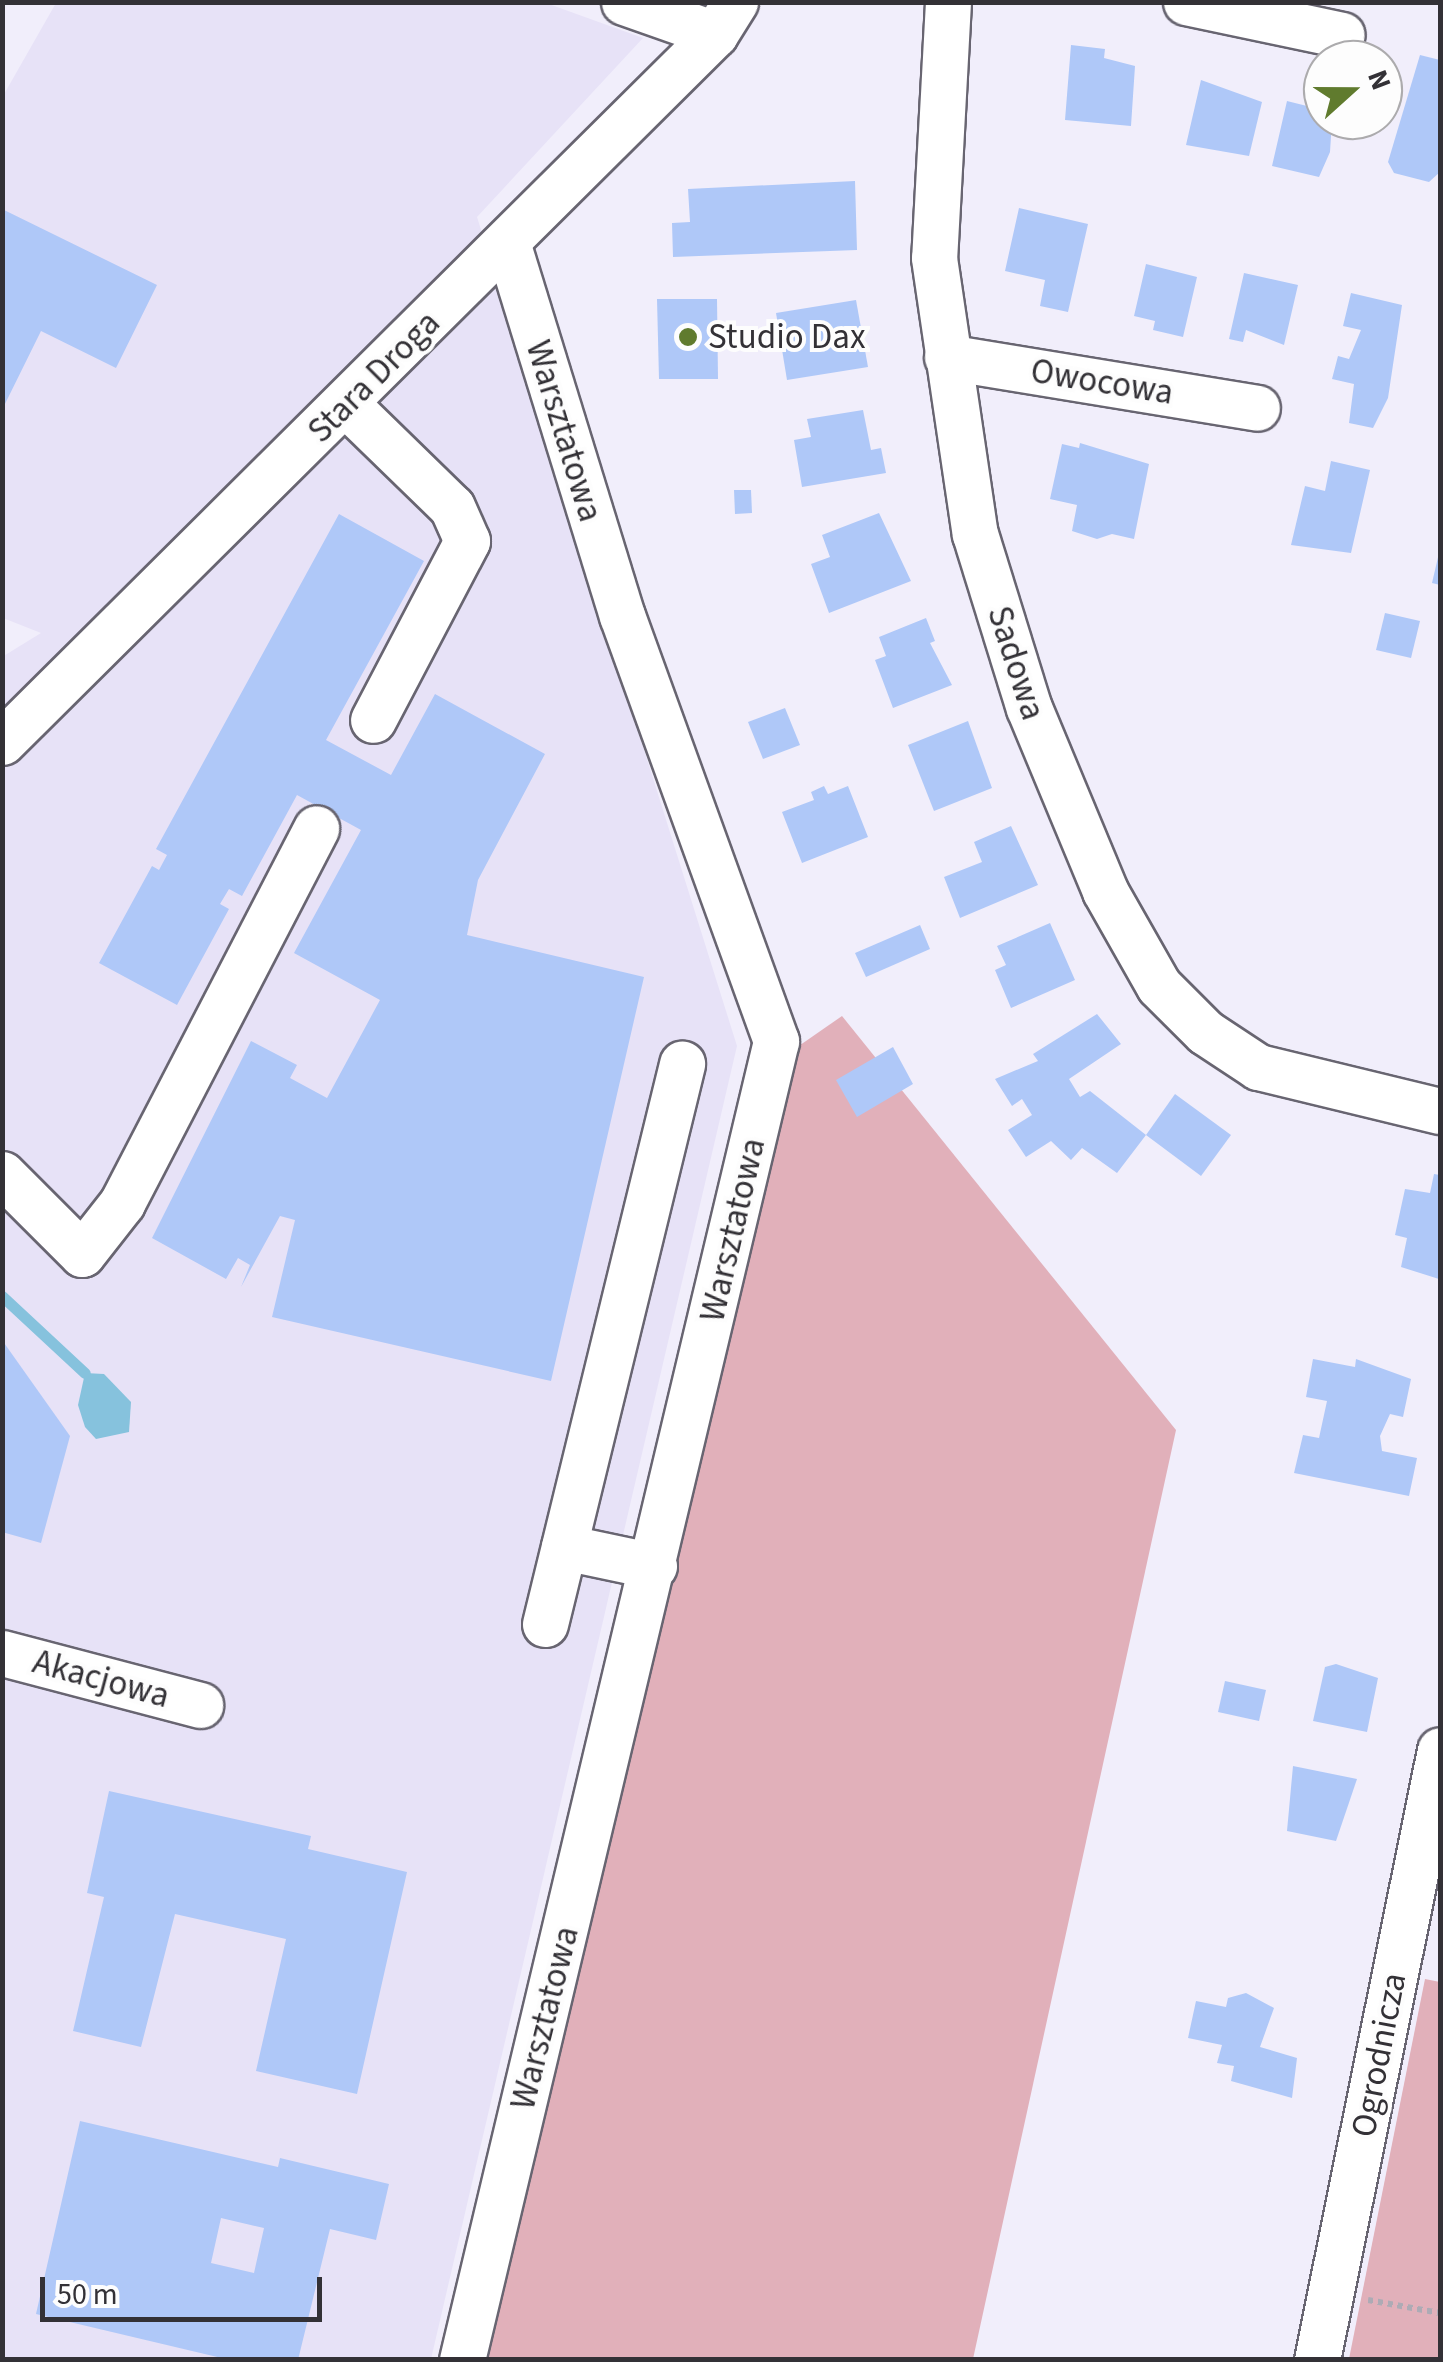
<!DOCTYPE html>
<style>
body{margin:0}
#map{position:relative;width:1443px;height:2362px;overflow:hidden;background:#f1eefb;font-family:"Source Sans 3",sans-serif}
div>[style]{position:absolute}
.built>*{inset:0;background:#e7e2f7}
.green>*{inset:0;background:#e1b0ba}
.water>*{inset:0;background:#86c2dd}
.stream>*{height:11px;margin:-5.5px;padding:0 5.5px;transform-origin:5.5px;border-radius:5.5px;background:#86c2dd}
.building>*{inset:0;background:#afc8f8}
.path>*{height:6px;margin-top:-3px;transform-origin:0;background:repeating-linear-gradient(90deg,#adabb5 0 5px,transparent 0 10px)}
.roads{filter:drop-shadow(2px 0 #686571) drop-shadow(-2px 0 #686571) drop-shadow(0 2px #686571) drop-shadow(0 -2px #686571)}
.minor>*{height:45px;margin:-22.5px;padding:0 22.5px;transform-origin:22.5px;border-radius:22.5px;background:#fff}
.dots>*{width:28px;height:28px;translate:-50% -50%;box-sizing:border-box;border:5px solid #fdfdfd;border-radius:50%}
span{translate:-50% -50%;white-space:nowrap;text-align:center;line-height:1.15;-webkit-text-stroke:8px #fdfdfd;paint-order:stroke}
.poi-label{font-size:35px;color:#333136}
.left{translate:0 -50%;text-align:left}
.street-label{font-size:35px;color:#333136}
.frame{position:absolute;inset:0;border:5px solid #333136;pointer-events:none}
.north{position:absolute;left:1303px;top:40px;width:100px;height:100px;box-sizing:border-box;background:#fdfdfd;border:2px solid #acabad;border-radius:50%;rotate:69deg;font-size:28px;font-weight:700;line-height:40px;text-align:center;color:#333136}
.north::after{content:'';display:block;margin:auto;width:35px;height:45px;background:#607b2e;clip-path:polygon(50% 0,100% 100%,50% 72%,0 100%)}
.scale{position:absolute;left:40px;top:2277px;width:282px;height:45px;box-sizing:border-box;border:5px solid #333136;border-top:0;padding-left:12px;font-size:30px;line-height:35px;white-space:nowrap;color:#333136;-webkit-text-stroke:8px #fdfdfd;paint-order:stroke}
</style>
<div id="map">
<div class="built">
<div style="clip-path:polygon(56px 3px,546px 3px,643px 38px,477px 217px,737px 1046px,431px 2359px,3px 2359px,2px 657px,41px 633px,3px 618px,3px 96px)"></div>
</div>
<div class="green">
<div style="clip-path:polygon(842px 1016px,1176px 1430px,973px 2359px,484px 2359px,793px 1050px)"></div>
<div style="clip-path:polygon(1425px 1979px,1440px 1982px,1440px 2359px,1349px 2359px)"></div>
</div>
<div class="water">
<div style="clip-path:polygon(85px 1373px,104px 1374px,131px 1402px,129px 1432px,96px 1439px,85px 1427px,78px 1405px)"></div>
</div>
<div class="stream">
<div style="left:2px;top:1296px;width:113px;rotate:42.9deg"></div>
</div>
<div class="building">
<div style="clip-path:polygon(1071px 45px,1105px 49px,1104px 58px,1135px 66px,1131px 126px,1065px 120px)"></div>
<div style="clip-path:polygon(1420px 55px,1440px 60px,1440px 172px,1429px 182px,1394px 173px,1388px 162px)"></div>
<div style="clip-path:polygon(1201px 80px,1262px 102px,1249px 156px,1186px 145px)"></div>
<div style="clip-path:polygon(1287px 101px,1323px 110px,1323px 120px,1332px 120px,1330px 152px,1319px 177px,1272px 166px)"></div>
<div style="clip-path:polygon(855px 181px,857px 250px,673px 257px,672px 223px,690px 222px,688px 189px)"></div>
<div style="clip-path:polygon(1019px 208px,1088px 224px,1068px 312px,1040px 306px,1045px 280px,1005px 271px)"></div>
<div style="clip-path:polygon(2px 209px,157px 285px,116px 368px,41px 331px,2px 410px)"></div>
<div style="clip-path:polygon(1146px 264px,1197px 277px,1183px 337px,1153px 330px,1155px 321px,1134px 316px)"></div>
<div style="clip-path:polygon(1244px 273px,1298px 285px,1284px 345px,1246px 330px,1243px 342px,1229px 339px)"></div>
<div style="clip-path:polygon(1351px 293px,1402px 305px,1388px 398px,1373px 428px,1349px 423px,1354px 384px,1332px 379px,1338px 356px,1349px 359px,1361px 330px,1343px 326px)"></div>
<div style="clip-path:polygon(657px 299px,717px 299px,718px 379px,659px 379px)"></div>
<div style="clip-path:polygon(856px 300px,868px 367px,787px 380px,776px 313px)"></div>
<div style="clip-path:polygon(863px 410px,871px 450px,881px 448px,886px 473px,802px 487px,794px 440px,811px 437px,807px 419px)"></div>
<div style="clip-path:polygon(1080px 443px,1149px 464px,1134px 539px,1112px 534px,1097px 539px,1072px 531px,1077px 505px,1050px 499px,1062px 444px,1079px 448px)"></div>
<div style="clip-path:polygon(1331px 461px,1370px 470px,1351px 553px,1291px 545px,1305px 486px,1325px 491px)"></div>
<div style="clip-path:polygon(734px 490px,751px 490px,752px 513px,735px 514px)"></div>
<div style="clip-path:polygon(879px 513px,911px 581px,829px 613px,811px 564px,830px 557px,822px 535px)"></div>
<div style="clip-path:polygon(339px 514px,424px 561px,326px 740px,391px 775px,435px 694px,545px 754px,478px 880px,467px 935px,644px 977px,551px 1381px,272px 1317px,295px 1220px,280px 1216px,241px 1287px,250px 1265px,238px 1258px,226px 1279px,152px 1238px,251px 1041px,297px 1065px,290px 1078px,327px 1098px,380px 1000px,294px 953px,361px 830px,297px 795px,242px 896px,229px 889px,220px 904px,229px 909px,177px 1005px,99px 963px,152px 866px,159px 870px,167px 855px,156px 849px)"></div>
<div style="clip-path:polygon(1439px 553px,1440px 553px,1440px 585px,1432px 583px)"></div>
<div style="clip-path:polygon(1385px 613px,1420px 621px,1411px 658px,1376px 650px)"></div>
<div style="clip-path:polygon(926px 618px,935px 641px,930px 643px,952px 685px,893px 708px,875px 660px,886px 656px,879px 637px)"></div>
<div style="clip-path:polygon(785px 708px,800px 745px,763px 759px,748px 722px)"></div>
<div style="clip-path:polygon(968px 721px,992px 788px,934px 811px,908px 745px)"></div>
<div style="clip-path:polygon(824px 786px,828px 794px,848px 786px,868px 837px,802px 863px,782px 812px,814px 800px,811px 792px)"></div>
<div style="clip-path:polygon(1011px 826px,1038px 885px,960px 918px,944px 877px,982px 862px,974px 842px)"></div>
<div style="clip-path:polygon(1050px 923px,1075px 980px,1011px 1008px,995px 970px,1006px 965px,997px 946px)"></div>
<div style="clip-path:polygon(920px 925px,930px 949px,866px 977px,855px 953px)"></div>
<div style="clip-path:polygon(1097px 1014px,1121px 1044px,1069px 1079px,1080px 1097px,1090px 1091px,1146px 1135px,1117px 1173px,1082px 1148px,1071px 1160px,1051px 1141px,1026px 1157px,1008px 1130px,1032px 1115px,1022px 1099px,1012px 1106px,995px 1079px,1038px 1061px,1033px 1054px)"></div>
<div style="clip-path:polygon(893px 1047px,913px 1084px,857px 1117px,836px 1080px)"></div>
<div style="clip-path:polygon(1175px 1094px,1231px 1135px,1201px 1176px,1146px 1135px)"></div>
<div style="clip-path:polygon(1434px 1174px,1440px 1175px,1439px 1279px,1401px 1267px,1407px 1238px,1395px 1235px,1405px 1189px,1430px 1193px)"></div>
<div style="clip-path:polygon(2px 1340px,70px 1436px,41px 1543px,2px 1532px)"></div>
<div style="clip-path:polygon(1313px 1359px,1355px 1367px,1356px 1359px,1411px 1379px,1403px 1417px,1390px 1414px,1380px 1436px,1382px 1451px,1417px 1458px,1409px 1496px,1294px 1473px,1303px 1435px,1319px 1438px,1327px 1401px,1306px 1397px)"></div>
<div style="clip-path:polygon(1336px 1664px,1378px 1678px,1367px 1732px,1313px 1721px,1325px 1667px)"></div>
<div style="clip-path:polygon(1225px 1681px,1266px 1690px,1259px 1721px,1218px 1712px)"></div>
<div style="clip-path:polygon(1293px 1766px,1357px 1779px,1336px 1841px,1287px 1831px)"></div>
<div style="clip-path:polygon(109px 1791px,311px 1836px,308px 1849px,407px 1872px,357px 2094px,256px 2071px,286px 1939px,175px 1914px,141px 2047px,73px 2031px,104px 1897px,87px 1893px)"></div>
<div style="clip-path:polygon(1246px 1993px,1274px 2008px,1260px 2047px,1297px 2058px,1292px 2098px,1231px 2081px,1234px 2066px,1217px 2063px,1222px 2045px,1188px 2038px,1196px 2001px,1226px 2007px,1228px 1998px)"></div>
<div style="clip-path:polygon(evenodd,80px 2121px,278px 2167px,280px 2158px,389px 2184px,376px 2240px,330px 2229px,298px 2360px,230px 2360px,36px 2314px,80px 2121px,221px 2218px,264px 2228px,254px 2273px,211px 2263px,221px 2218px)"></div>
</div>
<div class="path">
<div style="left:1368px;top:2300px;width:73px;rotate:10.2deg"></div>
</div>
<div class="roads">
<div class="minor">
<div style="left:624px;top:2px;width:96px;rotate:19.4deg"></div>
<div style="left:948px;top:2px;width:256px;rotate:93.1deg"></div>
<div style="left:934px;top:258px;width:279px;rotate:81.6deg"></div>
<div style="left:975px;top:534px;width:182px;rotate:72.8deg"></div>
<div style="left:1029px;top:708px;width:198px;rotate:67.4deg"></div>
<div style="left:1105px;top:891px;width:109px;rotate:60.4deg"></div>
<div style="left:1159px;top:986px;width:65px;rotate:45deg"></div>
<div style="left:1205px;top:1032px;width:64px;rotate:33.4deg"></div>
<div style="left:1258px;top:1067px;width:187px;rotate:13.6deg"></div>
<div style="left:1186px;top:2px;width:159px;rotate:11.9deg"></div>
<div style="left:947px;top:357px;width:314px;rotate:9.3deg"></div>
<div style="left:347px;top:405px;width:146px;rotate:44.2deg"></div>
<div style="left:452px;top:507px;width:37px;rotate:66deg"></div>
<div style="left:467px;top:541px;width:202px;rotate:117.7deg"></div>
<div style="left:2px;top:742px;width:1005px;rotate:-44.8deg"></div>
<div style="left:715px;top:34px;width:38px;rotate:-58deg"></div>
<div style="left:2px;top:1174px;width:113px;rotate:45deg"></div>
<div style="left:82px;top:1254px;width:65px;rotate:-51.9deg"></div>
<div style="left:122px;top:1203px;width:422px;rotate:-62.6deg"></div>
<div style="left:564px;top:1547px;width:92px;rotate:11.9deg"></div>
<div style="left:545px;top:1624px;width:577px;rotate:-76.25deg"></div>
<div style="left:2px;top:1653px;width:205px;rotate:14.7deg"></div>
<div style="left:462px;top:2360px;width:1356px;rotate:-76.61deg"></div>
<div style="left:776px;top:1041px;width:452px;rotate:-109.9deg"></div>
<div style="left:622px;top:616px;width:390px;rotate:-107.1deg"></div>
<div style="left:1317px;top:2360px;width:622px;rotate:-78.6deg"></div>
</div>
</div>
<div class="dots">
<div style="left:688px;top:337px;background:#607b2e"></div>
</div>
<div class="poi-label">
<span class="left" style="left:708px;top:337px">Studio Dax</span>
</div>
<div class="street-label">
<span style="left:374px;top:377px;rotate:-45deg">Stara Droga</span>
<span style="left:1102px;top:382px;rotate:9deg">Owocowa</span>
<span style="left:564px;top:431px;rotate:73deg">Warsztatowa</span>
<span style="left:1016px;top:663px;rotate:72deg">Sadowa</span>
<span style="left:733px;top:1230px;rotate:-77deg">Warsztatowa</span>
<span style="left:101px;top:1679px;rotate:15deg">Akacjowa</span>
<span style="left:545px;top:2018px;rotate:-76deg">Warsztatowa</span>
<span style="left:1379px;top:2055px;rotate:-79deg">Ogrodnicza</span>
</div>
<div class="frame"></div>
<div class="north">N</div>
<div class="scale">50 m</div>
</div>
